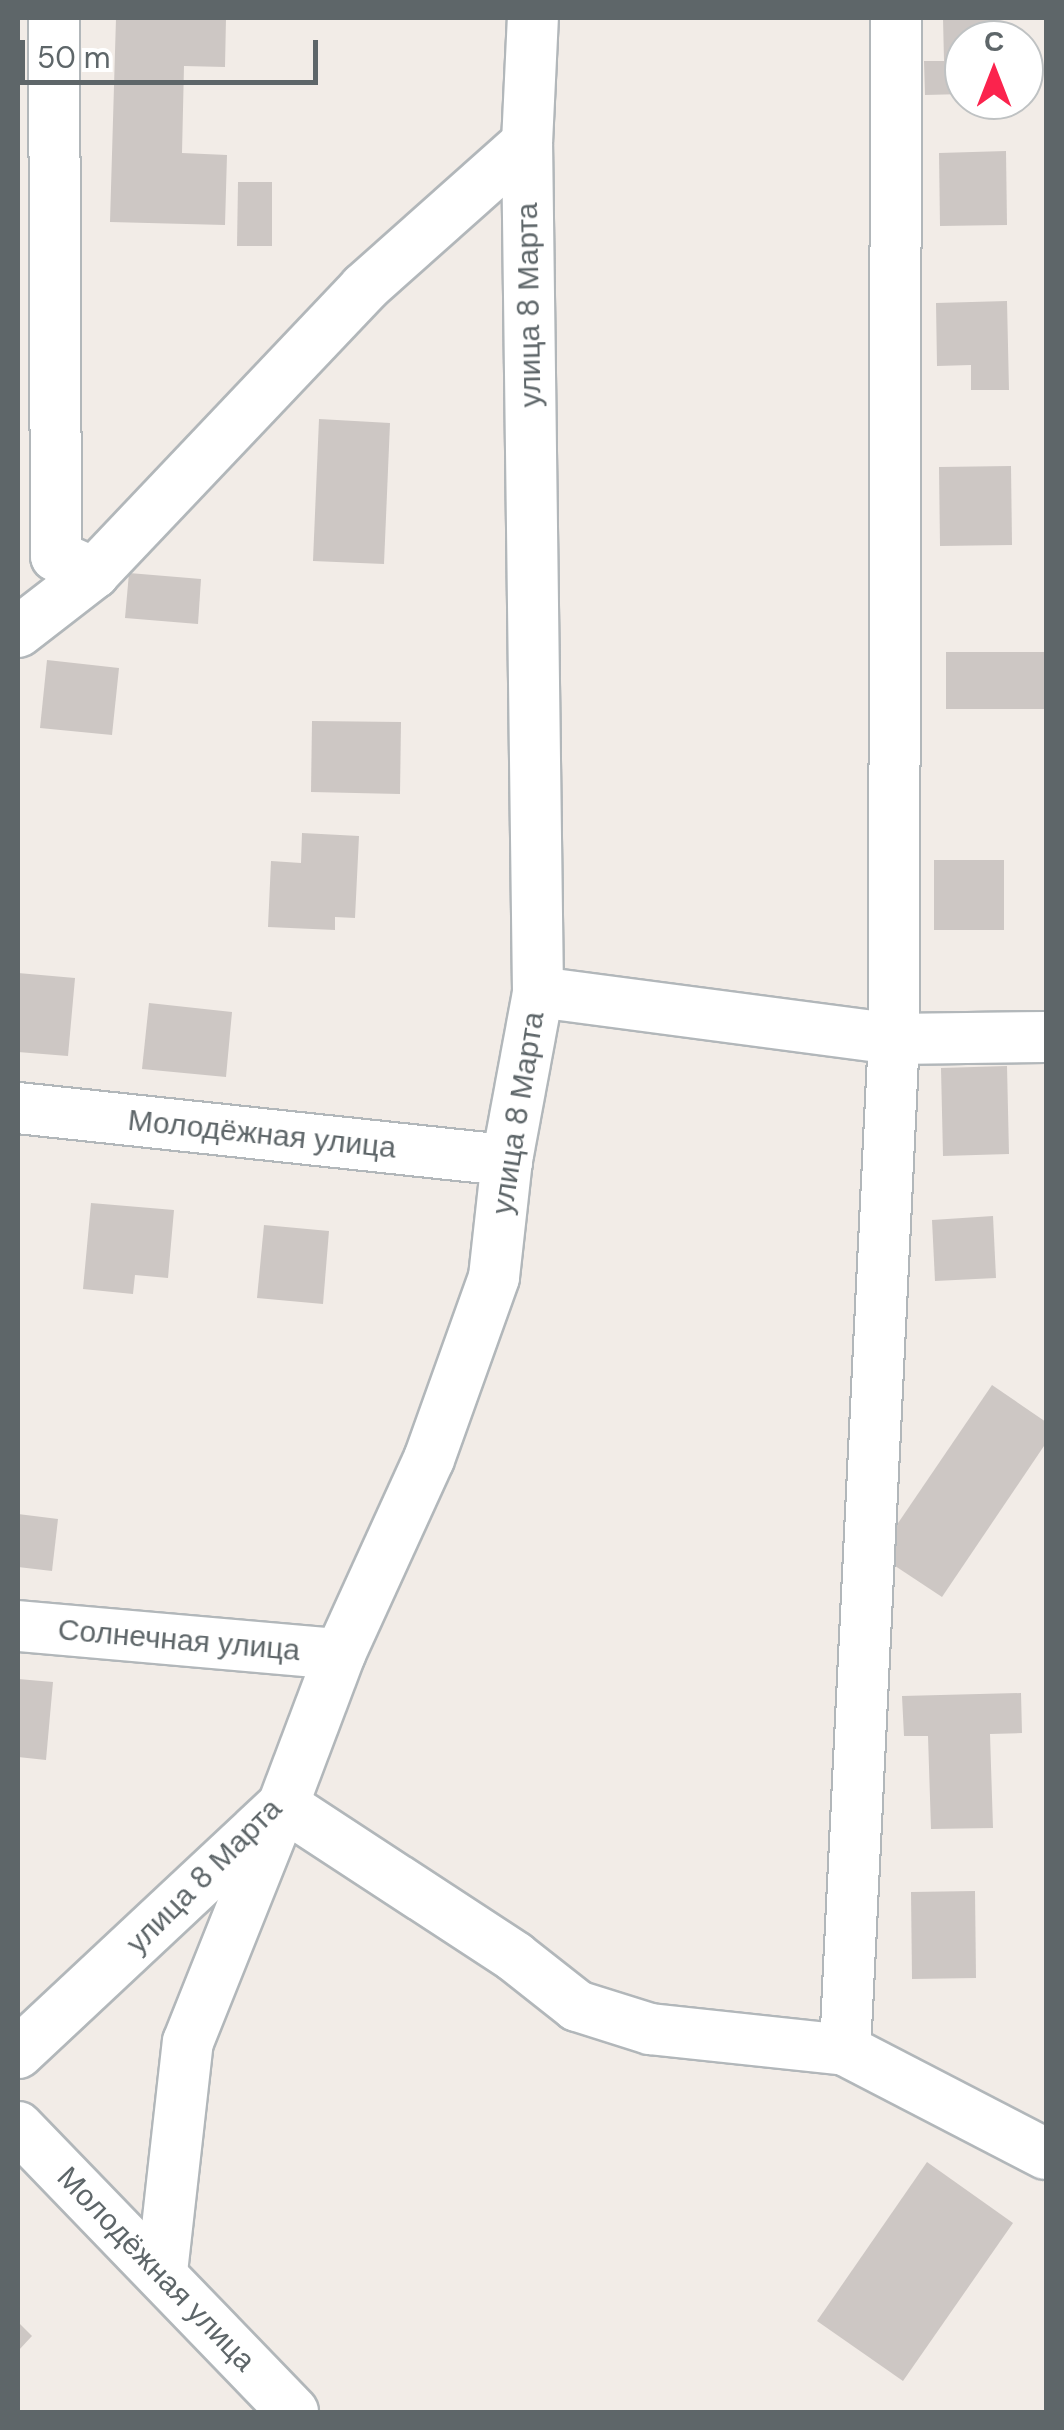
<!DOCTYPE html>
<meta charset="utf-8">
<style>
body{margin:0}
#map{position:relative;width:1064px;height:2430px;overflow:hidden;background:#f2ece7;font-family:"DM Sans",sans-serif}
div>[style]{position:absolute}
.building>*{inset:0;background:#cdc7c4}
.roads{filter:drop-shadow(2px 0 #b2b7ba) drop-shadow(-2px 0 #b2b7ba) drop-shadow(0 2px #b2b7ba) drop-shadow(0 -2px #b2b7ba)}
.minor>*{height:50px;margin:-25px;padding:0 25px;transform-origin:25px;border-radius:25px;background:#fff}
span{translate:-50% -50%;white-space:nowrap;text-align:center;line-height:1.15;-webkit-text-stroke:8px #fff;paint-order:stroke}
.street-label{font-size:30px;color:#5e6669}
.frame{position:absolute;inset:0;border:20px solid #5e6669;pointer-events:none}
.north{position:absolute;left:944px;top:20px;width:100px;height:100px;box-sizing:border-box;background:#fff;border:2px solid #bfc2c3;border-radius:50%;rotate:0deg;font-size:28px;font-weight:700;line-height:40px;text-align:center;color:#5e6669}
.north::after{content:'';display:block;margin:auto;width:35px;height:45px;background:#fb234d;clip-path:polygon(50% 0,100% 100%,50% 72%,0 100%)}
.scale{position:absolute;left:20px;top:40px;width:298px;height:45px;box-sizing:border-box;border:5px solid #5e6669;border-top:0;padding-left:12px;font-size:30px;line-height:35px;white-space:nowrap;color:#5e6669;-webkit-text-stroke:8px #fff;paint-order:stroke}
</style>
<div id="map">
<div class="building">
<div style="clip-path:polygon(116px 18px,226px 18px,225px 67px,184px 66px,182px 153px,227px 155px,225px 225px,110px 222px)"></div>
<div style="clip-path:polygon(943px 18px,994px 18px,995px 40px,964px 40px,964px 94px,925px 95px,924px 61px,944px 61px)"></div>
<div style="clip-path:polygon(1006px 151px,1007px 225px,940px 226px,939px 153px)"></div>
<div style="clip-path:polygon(238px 182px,272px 182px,272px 246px,237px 246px)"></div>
<div style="clip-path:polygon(1007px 301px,1009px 390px,971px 390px,971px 365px,937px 366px,936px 303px)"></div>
<div style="clip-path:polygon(319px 419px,390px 423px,384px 564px,313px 561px)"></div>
<div style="clip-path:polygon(1011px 466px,1012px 545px,940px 546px,939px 467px)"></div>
<div style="clip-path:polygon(129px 573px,201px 579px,198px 624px,125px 618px)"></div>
<div style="clip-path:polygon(946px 652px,1044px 652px,1044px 709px,946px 709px)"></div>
<div style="clip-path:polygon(47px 660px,119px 668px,112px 735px,40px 728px)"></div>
<div style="clip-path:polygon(312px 721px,401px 722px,400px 794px,311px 792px)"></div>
<div style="clip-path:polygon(302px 833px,359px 836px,355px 918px,335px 917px,335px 930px,268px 927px,271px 861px,301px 863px)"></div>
<div style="clip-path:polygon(934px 860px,1004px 860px,1004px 930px,934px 930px)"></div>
<div style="clip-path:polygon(18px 973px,75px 978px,68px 1056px,18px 1052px)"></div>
<div style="clip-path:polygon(149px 1003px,232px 1012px,226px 1077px,142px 1069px)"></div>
<div style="clip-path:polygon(1007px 1066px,1009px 1154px,943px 1156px,941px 1068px)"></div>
<div style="clip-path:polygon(91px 1203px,174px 1210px,168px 1278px,135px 1275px,133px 1294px,83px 1289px)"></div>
<div style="clip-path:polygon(993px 1216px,996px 1278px,935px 1281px,932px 1220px)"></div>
<div style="clip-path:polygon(264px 1225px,329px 1231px,323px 1304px,257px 1298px)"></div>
<div style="clip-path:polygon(992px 1385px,1046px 1422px,1046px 1443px,942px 1597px,877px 1554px)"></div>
<div style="clip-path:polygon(18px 1514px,58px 1519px,52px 1571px,18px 1567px)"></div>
<div style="clip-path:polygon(18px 1679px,53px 1682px,46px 1760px,18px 1757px)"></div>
<div style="clip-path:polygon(1021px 1693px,1022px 1733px,990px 1734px,993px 1828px,931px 1829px,928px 1736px,904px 1736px,902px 1696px)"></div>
<div style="clip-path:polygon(975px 1891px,976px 1978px,912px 1979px,911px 1892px)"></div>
<div style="clip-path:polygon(927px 2162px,1013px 2223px,903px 2381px,817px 2321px)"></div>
<div style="clip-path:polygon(18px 2322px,32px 2336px,18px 2351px)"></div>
</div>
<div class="roads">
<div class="minor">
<div style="left:54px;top:18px;width:538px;rotate:89.79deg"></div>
<div style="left:56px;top:556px;width:42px;rotate:24.1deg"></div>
<div style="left:18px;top:632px;width:96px;rotate:-37.8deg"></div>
<div style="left:94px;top:573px;width:393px;rotate:-46.5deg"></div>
<div style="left:364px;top:288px;width:218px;rotate:-41.7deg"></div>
<div style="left:538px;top:992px;width:359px;rotate:7.5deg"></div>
<div style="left:894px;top:1039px;width:152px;rotate:-0.8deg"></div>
<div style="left:18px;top:1108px;width:492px;rotate:6.1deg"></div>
<div style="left:18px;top:1626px;width:323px;rotate:5deg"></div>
<div style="left:845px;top:2050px;width:1012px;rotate:-87.23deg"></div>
<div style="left:894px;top:1039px;width:1021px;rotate:-89.89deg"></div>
<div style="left:18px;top:2053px;width:363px;rotate:-43.1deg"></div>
<div style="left:283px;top:1805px;width:161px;rotate:-69.3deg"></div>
<div style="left:340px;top:1654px;width:214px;rotate:-65.5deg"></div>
<div style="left:429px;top:1459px;width:193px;rotate:-70.3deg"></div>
<div style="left:494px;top:1277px;width:118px;rotate:-83.7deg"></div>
<div style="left:507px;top:1160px;width:171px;rotate:-79.5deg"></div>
<div style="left:538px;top:992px;width:849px;rotate:-90.74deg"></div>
<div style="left:527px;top:143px;width:125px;rotate:-87.3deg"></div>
<div style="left:18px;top:2127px;width:396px;rotate:46deg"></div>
<div style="left:162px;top:2272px;width:231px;rotate:-83.6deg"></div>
<div style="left:188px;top:2042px;width:255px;rotate:-68.2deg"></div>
<div style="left:283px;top:1805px;width:277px;rotate:33.2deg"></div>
<div style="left:515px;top:1957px;width:79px;rotate:38.3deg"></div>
<div style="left:577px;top:2006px;width:77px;rotate:17.5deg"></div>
<div style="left:650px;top:2029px;width:196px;rotate:6.1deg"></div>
<div style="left:845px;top:2050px;width:226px;rotate:27.4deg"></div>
</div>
</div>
<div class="street-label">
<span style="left:529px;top:305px;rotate:-91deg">улица 8 Марта</span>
<span style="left:518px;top:1113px;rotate:-81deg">улица 8 Марта</span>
<span style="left:262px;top:1134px;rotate:6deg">Молодёжная улица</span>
<span style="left:179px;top:1640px;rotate:5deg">Солнечная улица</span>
<span style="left:204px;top:1876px;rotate:-45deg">улица 8 Марта</span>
<span style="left:156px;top:2269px;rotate:46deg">Молодёжная улица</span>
</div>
<div class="frame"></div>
<div class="north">С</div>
<div class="scale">50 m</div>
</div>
